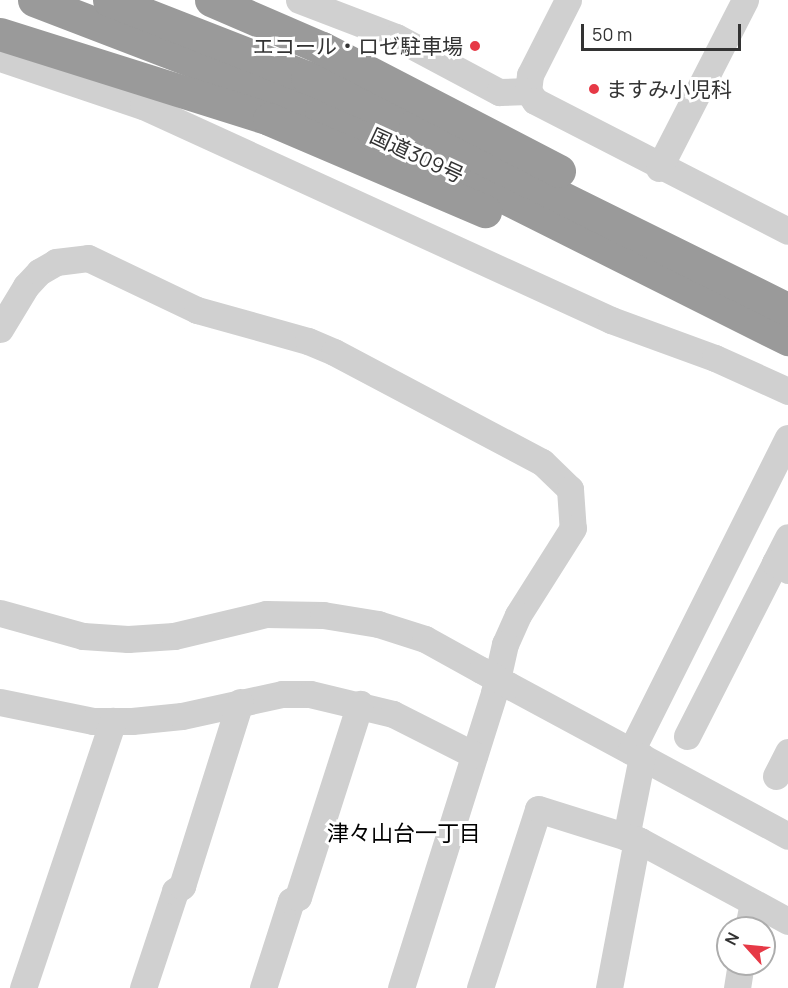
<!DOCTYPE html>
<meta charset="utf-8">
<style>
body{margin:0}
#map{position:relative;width:788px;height:988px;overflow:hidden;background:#fff;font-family:Manrope,"Noto Sans JP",sans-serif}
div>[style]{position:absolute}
.minor>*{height:27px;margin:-13.5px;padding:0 13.5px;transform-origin:13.5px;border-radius:13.5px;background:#d0d0d0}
.highway>*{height:33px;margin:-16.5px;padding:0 16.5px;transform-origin:16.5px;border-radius:16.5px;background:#9a9a9a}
.minor-bridge>*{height:27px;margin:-13.5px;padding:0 13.5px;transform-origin:13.5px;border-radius:13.5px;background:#d0d0d0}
.dots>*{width:16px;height:16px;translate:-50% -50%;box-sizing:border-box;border:3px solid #fff;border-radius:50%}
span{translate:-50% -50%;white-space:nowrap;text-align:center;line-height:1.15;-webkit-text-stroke:6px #fff;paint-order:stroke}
.poi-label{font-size:21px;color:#333}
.right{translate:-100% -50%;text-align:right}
.left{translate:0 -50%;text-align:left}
.street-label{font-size:21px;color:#333}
.neighbourhood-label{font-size:22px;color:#000}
.north{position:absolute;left:716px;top:916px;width:60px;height:60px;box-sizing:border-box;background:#fff;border:2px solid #adadad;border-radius:50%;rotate:297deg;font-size:16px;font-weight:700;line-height:24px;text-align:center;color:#333}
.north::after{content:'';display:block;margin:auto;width:21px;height:27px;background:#e63946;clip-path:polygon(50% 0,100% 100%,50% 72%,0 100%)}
.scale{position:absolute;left:581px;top:24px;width:160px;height:27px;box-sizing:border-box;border:3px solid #333;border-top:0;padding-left:8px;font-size:18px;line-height:21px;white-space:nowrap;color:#333;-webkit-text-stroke:4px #fff;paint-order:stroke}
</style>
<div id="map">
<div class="minor">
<div style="left:299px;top:0;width:104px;rotate:20.9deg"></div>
<div style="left:396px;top:37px;width:117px;rotate:28.1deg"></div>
<div style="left:499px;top:92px;width:29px;rotate:-2deg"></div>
<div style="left:568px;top:0;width:84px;rotate:116.9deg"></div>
<div style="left:530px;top:75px;width:16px;rotate:97deg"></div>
<div style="left:528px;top:91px;width:12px;rotate:55deg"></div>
<div style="left:535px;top:101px;width:284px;rotate:27.2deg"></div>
<div style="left:0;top:58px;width:151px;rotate:18.6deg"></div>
<div style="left:143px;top:106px;width:515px;rotate:24.57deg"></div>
<div style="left:611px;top:320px;width:111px;rotate:20.1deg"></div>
<div style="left:715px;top:358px;width:80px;rotate:24.3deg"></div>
<div style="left:659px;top:168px;width:189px;rotate:-62.9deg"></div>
<div style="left:0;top:329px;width:50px;rotate:-58.8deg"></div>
<div style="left:26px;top:286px;width:19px;rotate:-47deg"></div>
<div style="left:39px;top:272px;width:20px;rotate:-30deg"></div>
<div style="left:56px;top:262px;width:32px;rotate:-7deg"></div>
<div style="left:88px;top:258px;width:121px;rotate:25.5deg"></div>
<div style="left:197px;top:310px;width:115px;rotate:15.6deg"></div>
<div style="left:308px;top:341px;width:28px;rotate:23deg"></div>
<div style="left:334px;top:352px;width:235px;rotate:27.9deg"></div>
<div style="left:542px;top:462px;width:39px;rotate:44deg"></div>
<div style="left:570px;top:489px;width:39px;rotate:86deg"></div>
<div style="left:573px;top:528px;width:103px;rotate:122.3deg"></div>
<div style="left:518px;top:615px;width:32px;rotate:114deg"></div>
<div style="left:505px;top:644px;width:50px;rotate:102.7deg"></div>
<div style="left:494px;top:693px;width:309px;rotate:107.5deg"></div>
<div style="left:775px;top:563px;width:29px;rotate:-63deg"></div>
<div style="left:0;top:613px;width:86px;rotate:15.5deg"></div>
<div style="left:83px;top:636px;width:45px;rotate:3.8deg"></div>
<div style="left:128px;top:639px;width:46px;rotate:-3.7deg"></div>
<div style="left:174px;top:636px;width:95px;rotate:-13.4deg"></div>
<div style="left:266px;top:614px;width:57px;rotate:1deg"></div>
<div style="left:323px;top:615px;width:56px;rotate:9.3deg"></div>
<div style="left:378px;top:624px;width:49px;rotate:17.7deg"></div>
<div style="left:425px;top:639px;width:64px;rotate:29deg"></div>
<div style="left:508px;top:685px;width:318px;rotate:28.3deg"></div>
<div style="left:0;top:702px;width:95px;rotate:11.5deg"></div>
<div style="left:93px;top:721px;width:39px"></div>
<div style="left:132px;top:721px;width:50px;rotate:-5.7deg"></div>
<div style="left:182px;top:716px;width:102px;rotate:-12.4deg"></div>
<div style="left:282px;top:694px;width:28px"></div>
<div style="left:310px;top:694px;width:85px;rotate:13.5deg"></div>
<div style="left:393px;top:714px;width:91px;rotate:26.8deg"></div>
<div style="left:687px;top:736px;width:194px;rotate:-63deg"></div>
<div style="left:775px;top:563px;width:15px;rotate:28deg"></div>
<div style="left:631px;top:751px;width:350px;rotate:-63.4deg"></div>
<div style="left:776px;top:776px;width:27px;rotate:-63deg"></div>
<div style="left:626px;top:837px;width:82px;rotate:-78.7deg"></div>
<div style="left:748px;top:928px;width:26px;rotate:-79deg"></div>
<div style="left:23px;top:988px;width:282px;rotate:-71.4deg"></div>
<div style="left:143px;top:988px;width:102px;rotate:-71.7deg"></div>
<div style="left:175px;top:891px;width:9px;rotate:-36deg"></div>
<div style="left:182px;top:886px;width:193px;rotate:-72.5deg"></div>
<div style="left:263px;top:988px;width:91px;rotate:-72.2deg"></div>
<div style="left:291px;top:901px;width:8px;rotate:-30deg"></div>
<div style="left:298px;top:897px;width:203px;rotate:-72.2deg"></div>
<div style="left:480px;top:988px;width:188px;rotate:-72deg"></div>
<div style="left:538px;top:809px;width:107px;rotate:17.4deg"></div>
<div style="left:640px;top:841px;width:168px;rotate:28.4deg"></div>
<div style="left:609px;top:988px;width:151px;rotate:-79.3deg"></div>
<div style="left:737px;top:988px;width:24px;rotate:-81deg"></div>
</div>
<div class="highway">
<div style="left:34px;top:0;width:307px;rotate:21deg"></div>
<div style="left:321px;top:110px;width:145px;rotate:25deg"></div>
<div style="left:452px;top:171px;width:376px;rotate:26.6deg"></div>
<div style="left:109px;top:0;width:212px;rotate:21.3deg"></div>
<div style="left:307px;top:77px;width:118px;rotate:24deg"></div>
<div style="left:415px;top:125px;width:416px;rotate:26.3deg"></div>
<div style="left:211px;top:0;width:121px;rotate:23.4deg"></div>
<div style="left:322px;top:48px;width:267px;rotate:27.4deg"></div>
<div style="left:0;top:34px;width:282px;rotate:17.5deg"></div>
<div style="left:269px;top:119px;width:235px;rotate:23.1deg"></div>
</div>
<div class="minor-bridge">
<div style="left:481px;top:670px;width:31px;rotate:29deg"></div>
</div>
<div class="dots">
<div style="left:475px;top:46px;background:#e63946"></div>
<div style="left:594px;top:89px;background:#e63946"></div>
</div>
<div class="poi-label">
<span class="right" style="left:463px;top:46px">エコール・ロゼ駐車場</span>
<span class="left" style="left:606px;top:89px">ますみ小児科</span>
</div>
<div class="street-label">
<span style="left:417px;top:155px;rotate:25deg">国道309号</span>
</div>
<div class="neighbourhood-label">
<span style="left:404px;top:834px">津々山台一丁目</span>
</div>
<div class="north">N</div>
<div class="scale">50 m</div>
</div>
